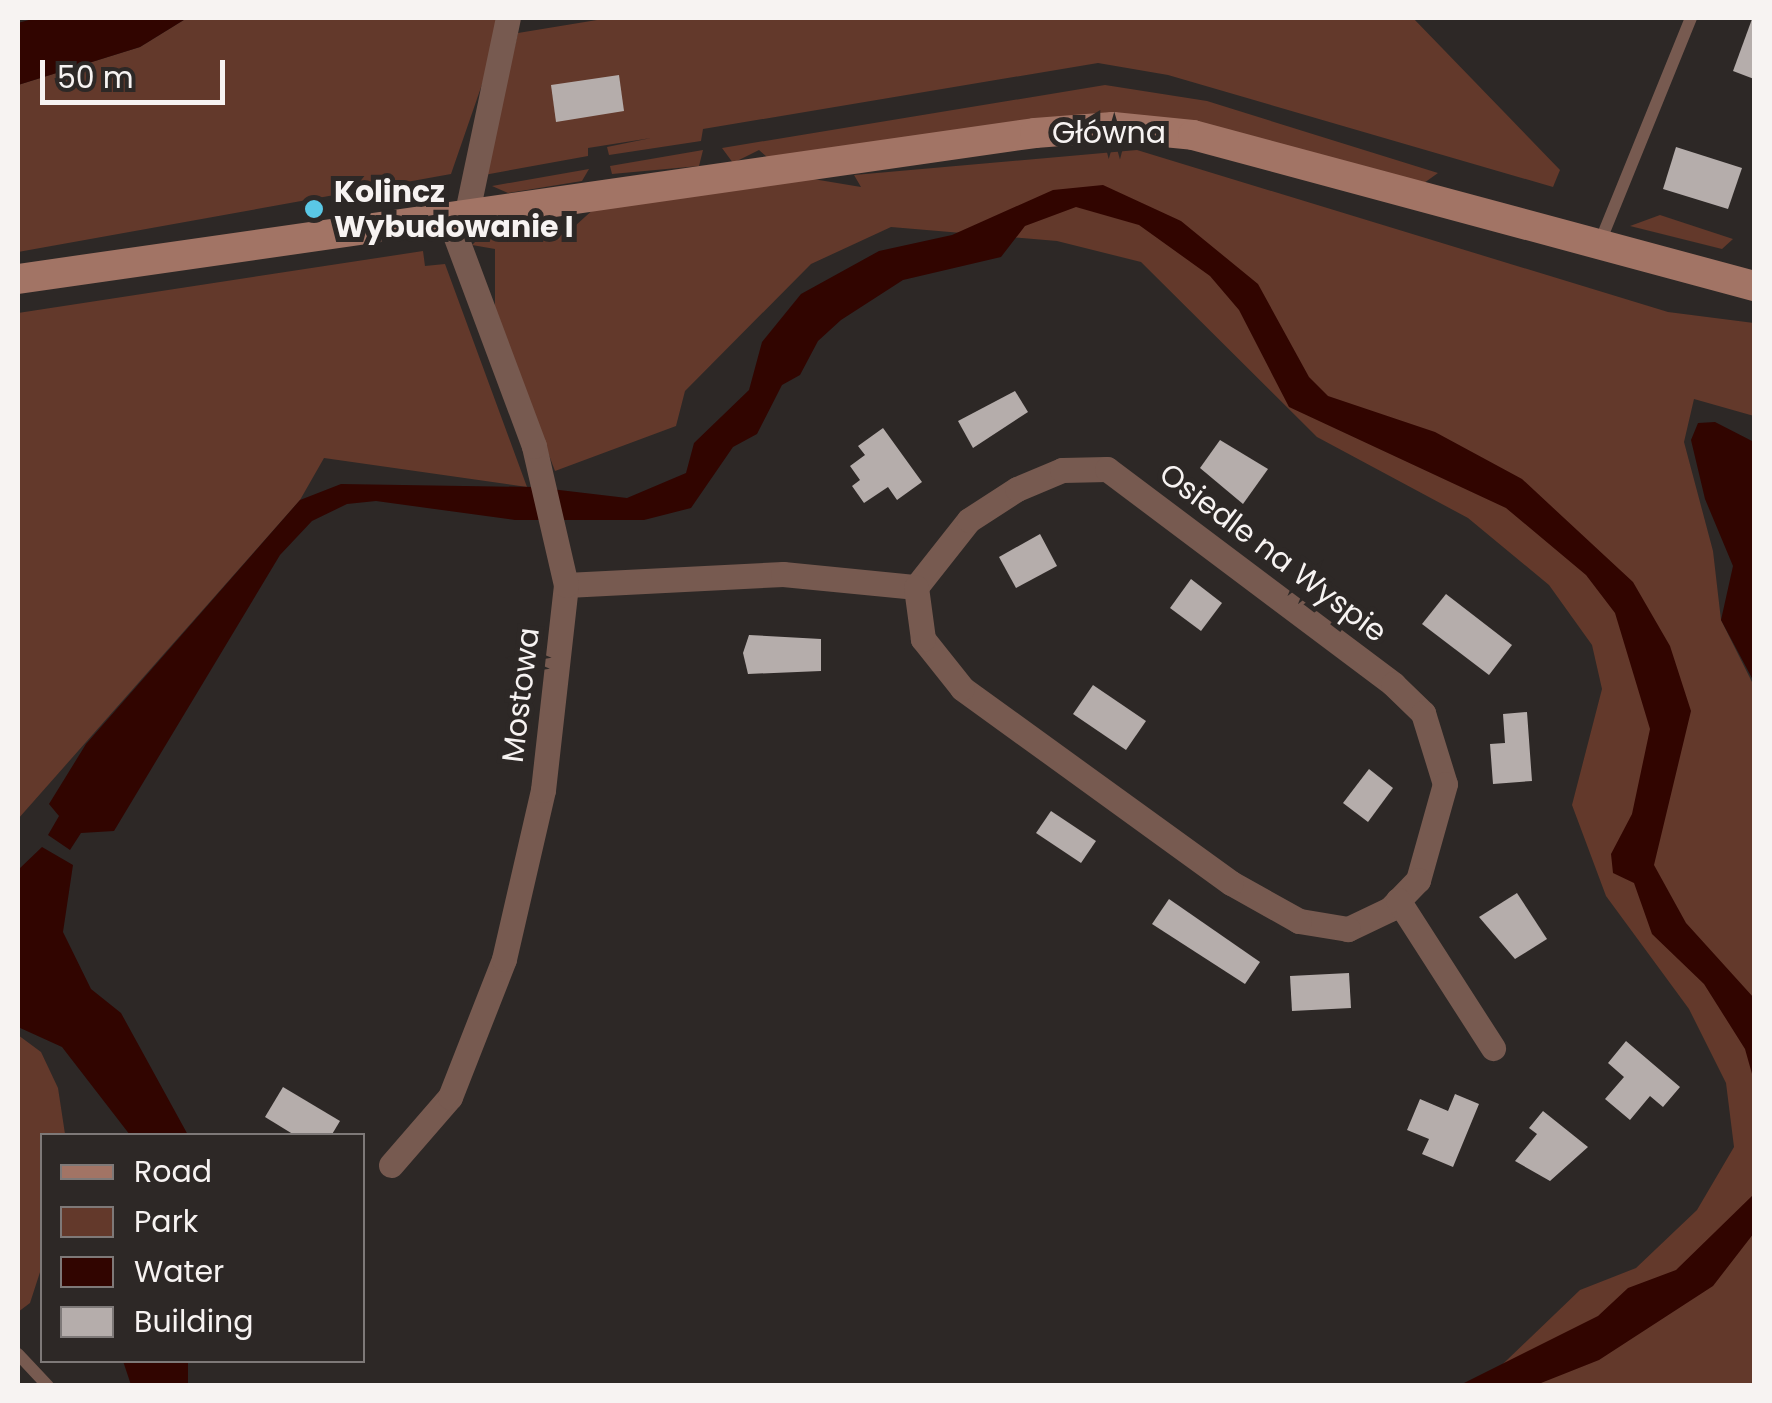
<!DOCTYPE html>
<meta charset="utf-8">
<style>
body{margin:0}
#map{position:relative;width:1772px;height:1403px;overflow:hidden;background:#2d2826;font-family:Poppins,sans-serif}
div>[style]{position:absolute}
.green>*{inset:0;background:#63392b}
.water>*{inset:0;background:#310500}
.building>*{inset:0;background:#b5adab}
.lane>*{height:12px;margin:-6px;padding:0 6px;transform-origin:6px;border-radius:6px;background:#775a50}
.street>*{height:25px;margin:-12.5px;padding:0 12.5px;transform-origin:12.5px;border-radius:12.5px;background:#775a50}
.secondary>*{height:30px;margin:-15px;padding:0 15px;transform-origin:15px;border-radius:15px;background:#a27465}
.dots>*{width:28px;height:28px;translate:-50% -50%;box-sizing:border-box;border:5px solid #2d2826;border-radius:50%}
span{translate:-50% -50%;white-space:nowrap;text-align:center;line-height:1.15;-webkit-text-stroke:10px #2d2826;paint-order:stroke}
.street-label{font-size:30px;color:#f7f3f2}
.poi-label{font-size:30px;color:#f7f3f2;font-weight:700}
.left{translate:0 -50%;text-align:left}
.frame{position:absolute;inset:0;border:20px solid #f7f3f2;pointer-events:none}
.legend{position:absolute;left:40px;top:1133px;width:325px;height:230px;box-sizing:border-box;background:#2d2826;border:2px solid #7e7978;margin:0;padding:12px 18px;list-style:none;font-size:30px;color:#f7f3f2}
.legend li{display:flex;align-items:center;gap:20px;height:50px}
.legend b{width:50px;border:2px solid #7e7978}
.scale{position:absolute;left:40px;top:60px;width:185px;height:45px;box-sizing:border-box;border:5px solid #f7f3f2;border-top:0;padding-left:12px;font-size:30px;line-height:35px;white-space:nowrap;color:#f7f3f2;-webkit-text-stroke:8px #2d2826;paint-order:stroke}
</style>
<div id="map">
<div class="green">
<div style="clip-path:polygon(187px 18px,505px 18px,451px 174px,18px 252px,18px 85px,140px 47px)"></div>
<div style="clip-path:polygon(609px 18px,1413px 18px,1560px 170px,1553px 187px,1168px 75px,1098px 63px,703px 129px,701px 141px,609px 155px,607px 147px,651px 138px,588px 148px,588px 156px,484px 175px,518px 33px)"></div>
<div style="clip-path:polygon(1105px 85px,1207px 101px,1438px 173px,1424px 183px,1203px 123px,1120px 114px,767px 157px,759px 150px,733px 163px,722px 148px)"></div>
<div style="clip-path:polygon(703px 150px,699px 166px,612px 174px,610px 166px)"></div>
<div style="clip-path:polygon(1137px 150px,1668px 312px,1754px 323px,1754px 416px,1694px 399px,1684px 442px,1713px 551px,1721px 620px,1754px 686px,1754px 1385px,1481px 1385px,1580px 1290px,1636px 1268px,1697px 1210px,1734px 1147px,1726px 1083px,1689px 1009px,1606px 896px,1572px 805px,1602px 689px,1592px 645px,1549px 585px,1468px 518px,1317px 437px,1141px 262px,1057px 241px,891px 227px,811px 264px,685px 391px,676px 426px,555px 471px,495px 313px,495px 249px,472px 245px,487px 230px,575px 226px,596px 207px,795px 176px,861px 187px,854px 175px)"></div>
<div style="clip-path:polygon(589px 169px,582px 181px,533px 189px,508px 193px,492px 186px)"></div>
<div style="clip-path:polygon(1660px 215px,1733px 239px,1722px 249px,1630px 226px)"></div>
<div style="clip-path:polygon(423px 251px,425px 266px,445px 264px,527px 487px,324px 458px,300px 500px,18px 819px,18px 313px)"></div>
<div style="clip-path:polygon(18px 1035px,41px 1052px,58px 1088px,65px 1134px,42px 1136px,42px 1266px,30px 1303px,18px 1312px)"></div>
</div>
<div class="water">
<div style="clip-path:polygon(36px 18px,187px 18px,140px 47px,18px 85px,18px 23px)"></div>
<div style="clip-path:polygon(1103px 185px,1181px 221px,1258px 284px,1309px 377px,1328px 396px,1435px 432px,1522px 479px,1633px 582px,1670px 646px,1691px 711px,1654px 865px,1686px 923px,1754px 998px,1754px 1081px,1745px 1049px,1704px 984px,1652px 934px,1634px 883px,1613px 873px,1611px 854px,1632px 814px,1650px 729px,1615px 613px,1586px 575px,1506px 508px,1289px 407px,1239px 310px,1210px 276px,1139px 225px,1076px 207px,1025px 226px,1001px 257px,903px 280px,841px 320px,818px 341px,800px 375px,782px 385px,757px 434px,733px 447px,691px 508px,644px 520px,515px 520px,376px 501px,347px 504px,312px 521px,280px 555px,114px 831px,81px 833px,70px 850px,48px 835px,59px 816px,49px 804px,86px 744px,300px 500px,341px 484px,534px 487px,627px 498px,686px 473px,694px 443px,749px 390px,762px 342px,801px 294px,879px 251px,952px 235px,1053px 190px)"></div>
<div style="clip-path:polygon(1715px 422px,1754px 442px,1754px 682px,1721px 620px,1733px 566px,1705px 499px,1691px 440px,1698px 423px)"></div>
<div style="clip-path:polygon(42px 847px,73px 865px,63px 932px,91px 989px,121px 1013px,188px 1135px,130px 1135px,62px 1047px,18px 1027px,18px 870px)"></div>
<div style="clip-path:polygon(1754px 1194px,1754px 1233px,1713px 1286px,1599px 1360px,1536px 1385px,1460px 1385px,1598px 1316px,1628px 1288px,1676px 1270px)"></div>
<div style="clip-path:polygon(123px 1361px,188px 1361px,188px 1385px,131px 1385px)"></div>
</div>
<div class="building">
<div style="clip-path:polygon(1752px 19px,1754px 20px,1754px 79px,1733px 71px)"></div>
<div style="clip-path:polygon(619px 75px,624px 111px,556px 122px,551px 85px)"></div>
<div style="clip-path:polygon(1676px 147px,1742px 168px,1728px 209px,1663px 189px)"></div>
<div style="clip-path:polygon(1015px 391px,1028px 412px,973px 448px,958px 421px)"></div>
<div style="clip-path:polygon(883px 428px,922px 482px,897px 500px,888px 487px,864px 503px,852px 486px,860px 480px,850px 466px,865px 455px,858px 446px)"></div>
<div style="clip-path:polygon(1220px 440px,1268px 469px,1243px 504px,1200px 468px)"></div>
<div style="clip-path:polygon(1040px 534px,1057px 566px,1016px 588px,999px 557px)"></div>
<div style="clip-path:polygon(1191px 579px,1222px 603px,1201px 631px,1170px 608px)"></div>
<div style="clip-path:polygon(1446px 594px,1512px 645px,1489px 675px,1422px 624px)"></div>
<div style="clip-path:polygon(749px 635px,821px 639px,821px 671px,748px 674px,743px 653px)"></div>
<div style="clip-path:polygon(1093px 685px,1146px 721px,1126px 750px,1073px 714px)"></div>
<div style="clip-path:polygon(1527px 712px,1532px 781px,1493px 784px,1490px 744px,1505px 743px,1503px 714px)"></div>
<div style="clip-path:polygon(1369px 769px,1393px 788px,1368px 822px,1343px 803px)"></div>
<div style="clip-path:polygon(1051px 811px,1096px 841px,1081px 863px,1036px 833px)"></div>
<div style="clip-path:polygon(1517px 893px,1547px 939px,1515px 959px,1479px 917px)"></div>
<div style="clip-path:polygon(1169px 899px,1260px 962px,1245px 984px,1152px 924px)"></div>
<div style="clip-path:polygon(1349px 973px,1351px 1008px,1292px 1011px,1290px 976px)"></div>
<div style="clip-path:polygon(1626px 1041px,1680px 1087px,1663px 1107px,1650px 1096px,1630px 1120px,1605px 1099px,1624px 1077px,1608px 1063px)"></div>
<div style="clip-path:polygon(283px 1087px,340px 1121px,331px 1136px,296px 1136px,265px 1117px)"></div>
<div style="clip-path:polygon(1455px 1094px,1479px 1104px,1453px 1167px,1422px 1154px,1429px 1139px,1407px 1130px,1420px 1099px,1448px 1111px)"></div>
<div style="clip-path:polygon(1543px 1111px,1588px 1147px,1550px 1181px,1515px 1161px,1537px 1134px,1529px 1128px)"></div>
</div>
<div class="lane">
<div style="left:1600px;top:242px;width:242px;rotate:-67.9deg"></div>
<div style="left:18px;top:1354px;width:44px;rotate:46.8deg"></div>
</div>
<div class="street">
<div style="left:467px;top:212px;width:198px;rotate:-78.1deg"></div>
<div style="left:566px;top:585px;width:217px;rotate:-2.9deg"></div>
<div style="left:783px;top:574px;width:134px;rotate:5.6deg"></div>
<div style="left:916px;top:587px;width:85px;rotate:-51.7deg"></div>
<div style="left:969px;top:520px;width:57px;rotate:-32.9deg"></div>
<div style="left:1017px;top:489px;width:49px;rotate:-22.9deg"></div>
<div style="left:1062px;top:470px;width:45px;rotate:-1.3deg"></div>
<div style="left:1107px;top:469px;width:358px;rotate:36.9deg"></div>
<div style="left:1393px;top:684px;width:42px;rotate:44deg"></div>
<div style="left:1423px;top:713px;width:74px;rotate:72.8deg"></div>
<div style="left:1445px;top:784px;width:100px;rotate:105.7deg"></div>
<div style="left:1418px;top:880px;width:40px;rotate:134deg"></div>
<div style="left:1390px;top:909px;width:47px;rotate:154.5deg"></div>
<div style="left:1348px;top:929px;width:50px;rotate:-170.7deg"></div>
<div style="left:1299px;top:921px;width:78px;rotate:-150.8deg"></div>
<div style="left:1231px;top:883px;width:332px;rotate:-144.1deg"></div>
<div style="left:962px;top:688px;width:63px;rotate:-128.5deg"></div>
<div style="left:923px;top:639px;width:52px;rotate:-97.7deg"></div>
<div style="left:1398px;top:900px;width:176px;rotate:57.3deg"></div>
<div style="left:391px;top:1165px;width:90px;rotate:-49.1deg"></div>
<div style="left:450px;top:1097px;width:148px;rotate:-68.6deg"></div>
<div style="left:504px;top:959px;width:173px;rotate:-77deg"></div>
<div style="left:543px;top:790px;width:206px;rotate:-83.6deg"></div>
<div style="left:566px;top:585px;width:143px;rotate:-103deg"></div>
<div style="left:534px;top:446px;width:246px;rotate:-110.5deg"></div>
</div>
<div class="secondary">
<div style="left:18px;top:279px;width:1027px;rotate:-8.17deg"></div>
<div style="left:1035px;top:133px;width:78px;rotate:-4.4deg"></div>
<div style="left:1113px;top:127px;width:80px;rotate:5.7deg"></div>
<div style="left:1193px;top:135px;width:581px;rotate:15.06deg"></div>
</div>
<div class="dots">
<div style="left:314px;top:209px;background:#5ac8e6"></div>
</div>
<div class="street-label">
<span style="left:1109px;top:133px">Główna</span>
<span style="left:1273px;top:553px;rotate:37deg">Osiedle na Wyspie</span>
<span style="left:521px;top:695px;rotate:-83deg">Mostowa</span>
</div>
<div class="poi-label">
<span class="left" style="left:334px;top:209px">Kolincz<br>Wybudowanie I</span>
</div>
<div class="frame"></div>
<ul class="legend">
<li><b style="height:12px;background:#a27465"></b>Road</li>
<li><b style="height:28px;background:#63392b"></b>Park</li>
<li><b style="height:28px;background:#310500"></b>Water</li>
<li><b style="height:28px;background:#b5adab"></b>Building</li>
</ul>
<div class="scale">50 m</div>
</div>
